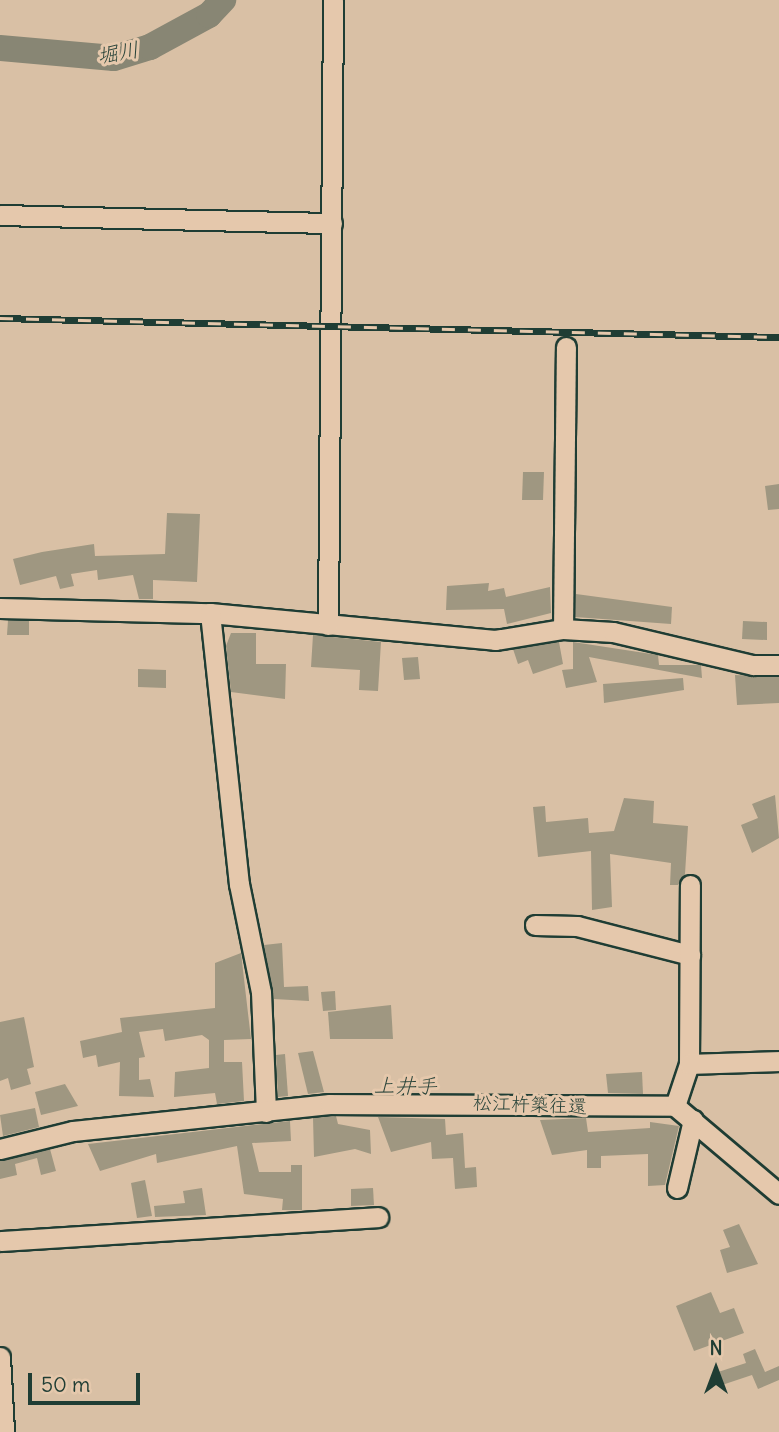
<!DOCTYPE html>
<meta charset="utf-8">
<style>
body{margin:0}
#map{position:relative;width:779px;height:1432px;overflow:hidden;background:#d9c0a5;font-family:Delius,"Klee One",sans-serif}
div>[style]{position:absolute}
.river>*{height:26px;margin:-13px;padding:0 13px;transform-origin:13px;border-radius:13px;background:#888674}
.building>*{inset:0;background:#9f9781}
.roads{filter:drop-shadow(2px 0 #1f3d34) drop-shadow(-2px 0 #1f3d34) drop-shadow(0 2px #1f3d34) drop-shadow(0 -2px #1f3d34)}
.minor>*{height:19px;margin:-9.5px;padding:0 9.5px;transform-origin:9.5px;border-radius:9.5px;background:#e5c8ac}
.rail>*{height:7px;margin-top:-3.5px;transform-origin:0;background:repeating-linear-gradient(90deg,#e5c8ac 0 13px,#1f3d34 0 26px);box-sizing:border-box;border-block:2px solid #1f3d34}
span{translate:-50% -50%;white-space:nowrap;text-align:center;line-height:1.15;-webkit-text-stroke:6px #e5c8ac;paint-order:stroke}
.street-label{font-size:19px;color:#1f3d34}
.water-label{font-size:21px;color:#2a443a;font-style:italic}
.north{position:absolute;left:681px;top:1334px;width:70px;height:70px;-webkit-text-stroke:5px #e5c8ac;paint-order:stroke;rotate:0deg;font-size:19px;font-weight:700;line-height:28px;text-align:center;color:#1f3d34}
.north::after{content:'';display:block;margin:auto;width:24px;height:32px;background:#1f3d34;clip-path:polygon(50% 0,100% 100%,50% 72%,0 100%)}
.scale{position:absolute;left:28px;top:1373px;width:112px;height:32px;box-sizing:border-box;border:4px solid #1f3d34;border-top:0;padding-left:9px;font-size:21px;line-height:24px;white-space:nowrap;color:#1f3d34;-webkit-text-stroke:5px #e5c8ac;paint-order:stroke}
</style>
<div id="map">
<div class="river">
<div style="left:0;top:48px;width:114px;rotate:5deg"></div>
<div style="left:114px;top:58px;width:38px;rotate:-17deg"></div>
<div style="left:150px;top:47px;width:67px;rotate:-28.5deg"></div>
<div style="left:209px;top:15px;width:21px;rotate:-47deg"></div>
</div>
<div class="building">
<div style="clip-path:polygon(523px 472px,544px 472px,543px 500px,522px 500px)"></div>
<div style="clip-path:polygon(779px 484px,779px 509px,768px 510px,765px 486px)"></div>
<div style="clip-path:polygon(167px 513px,200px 514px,197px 582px,153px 580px,153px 599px,139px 599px,133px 575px,98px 580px,97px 570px,71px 574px,74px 586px,60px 589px,56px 576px,20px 585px,13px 559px,42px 552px,94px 544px,95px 556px,165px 554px)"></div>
<div style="clip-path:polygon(489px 583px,488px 591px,504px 588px,506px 597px,550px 587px,551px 613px,507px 624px,504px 609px,446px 610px,447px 586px)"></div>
<div style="clip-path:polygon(576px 594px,672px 607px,671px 624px,575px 617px)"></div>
<div style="clip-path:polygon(8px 620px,29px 621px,29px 635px,7px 635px)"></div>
<div style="clip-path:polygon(743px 621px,767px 622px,767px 640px,742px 639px)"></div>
<div style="clip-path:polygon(231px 633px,256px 633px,256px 664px,286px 664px,285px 699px,231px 692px,226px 646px)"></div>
<div style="clip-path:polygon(313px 635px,381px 642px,378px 691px,359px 690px,360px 670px,311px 667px)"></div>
<div style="clip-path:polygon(559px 642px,563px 664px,533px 674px,528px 660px,518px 664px,513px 649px)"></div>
<div style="clip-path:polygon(573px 642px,658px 655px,659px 665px,701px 665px,702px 678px,589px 657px,597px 682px,566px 688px,562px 670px,573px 669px)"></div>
<div style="clip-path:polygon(418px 657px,420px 679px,404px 680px,402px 658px)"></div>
<div style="clip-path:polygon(138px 669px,166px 670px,166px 688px,138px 687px)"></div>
<div style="clip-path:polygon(735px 675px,779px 677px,779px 703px,737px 705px)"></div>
<div style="clip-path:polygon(683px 678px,684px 690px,604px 703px,603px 684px)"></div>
<div style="clip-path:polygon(775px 795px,779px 838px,752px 853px,741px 825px,758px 818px,752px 804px)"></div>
<div style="clip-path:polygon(624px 798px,654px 801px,653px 823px,688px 826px,685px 874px,678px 885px,670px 885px,671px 863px,610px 854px,612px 907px,592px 910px,591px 851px,538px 857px,533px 807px,545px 806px,546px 822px,588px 818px,589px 833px,614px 831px)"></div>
<div style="clip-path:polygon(282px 943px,284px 987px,308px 986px,309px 1001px,274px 999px,264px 945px)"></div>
<div style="clip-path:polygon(241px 953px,251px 1039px,224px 1040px,224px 1062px,242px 1062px,244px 1101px,217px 1104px,215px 1093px,174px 1097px,175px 1072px,209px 1068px,209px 1040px,202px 1035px,165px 1041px,163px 1029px,139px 1032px,145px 1057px,139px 1058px,139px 1080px,150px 1079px,154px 1097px,119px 1096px,120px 1062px,98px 1067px,96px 1055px,83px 1058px,80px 1041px,122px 1032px,120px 1018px,215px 1008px,215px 963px)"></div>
<div style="clip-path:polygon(335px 991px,336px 1010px,323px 1011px,321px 992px)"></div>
<div style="clip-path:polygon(391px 1005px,393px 1039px,330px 1039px,328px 1012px)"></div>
<div style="clip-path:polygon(24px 1017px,34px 1067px,27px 1069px,31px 1084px,11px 1090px,8px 1078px,0 1081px,0 1022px)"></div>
<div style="clip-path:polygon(313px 1051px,324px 1092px,308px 1094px,298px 1053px)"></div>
<div style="clip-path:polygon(285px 1054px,288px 1096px,278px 1097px,276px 1055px)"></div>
<div style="clip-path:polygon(642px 1072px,643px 1094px,608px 1093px,606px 1074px)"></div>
<div style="clip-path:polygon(65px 1084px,78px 1106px,41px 1115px,35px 1092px)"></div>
<div style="clip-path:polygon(35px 1108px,39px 1127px,3px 1136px,0 1115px)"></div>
<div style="clip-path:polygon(336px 1116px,338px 1124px,370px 1130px,371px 1154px,355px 1149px,314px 1157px,313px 1118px)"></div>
<div style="clip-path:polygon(378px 1117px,445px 1119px,446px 1135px,463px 1133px,465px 1168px,476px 1167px,477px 1187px,455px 1189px,453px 1158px,432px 1159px,431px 1142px,391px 1152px)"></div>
<div style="clip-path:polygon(586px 1118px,588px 1132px,650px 1128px,650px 1122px,679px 1126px,665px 1185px,648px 1186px,648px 1154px,601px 1156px,601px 1168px,587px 1168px,587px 1150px,552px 1155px,540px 1120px)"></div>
<div style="clip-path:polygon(290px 1121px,291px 1141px,252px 1143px,259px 1172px,291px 1172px,291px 1165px,302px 1165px,302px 1210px,282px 1210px,283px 1199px,244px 1194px,237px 1146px,157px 1163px,156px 1154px,100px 1171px,88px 1144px)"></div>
<div style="clip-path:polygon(50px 1149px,56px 1171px,41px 1175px,37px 1158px,15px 1164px,17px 1175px,0 1179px,0 1161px)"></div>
<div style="clip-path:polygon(145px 1180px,152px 1216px,137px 1218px,131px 1183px)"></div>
<div style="clip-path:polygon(202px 1188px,206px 1215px,155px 1217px,154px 1206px,185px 1203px,183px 1191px)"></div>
<div style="clip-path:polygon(373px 1188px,374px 1205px,351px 1206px,351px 1189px)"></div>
<div style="clip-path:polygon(739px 1224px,758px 1264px,727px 1273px,720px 1250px,730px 1247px,723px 1230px)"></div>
<div style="clip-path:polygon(711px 1292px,720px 1313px,734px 1308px,744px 1333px,694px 1351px,676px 1306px)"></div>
<div style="clip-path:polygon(755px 1349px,765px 1372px,779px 1366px,779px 1380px,758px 1389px,752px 1375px,719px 1386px,715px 1373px,746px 1363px,743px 1354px)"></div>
</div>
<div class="roads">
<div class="minor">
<div style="left:0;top:215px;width:332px;rotate:1.4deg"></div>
<div style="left:0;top:608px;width:210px;rotate:1.4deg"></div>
<div style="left:210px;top:613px;width:286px;rotate:5.4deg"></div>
<div style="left:495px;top:640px;width:69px;rotate:-9.2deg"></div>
<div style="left:563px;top:629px;width:50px;rotate:3.4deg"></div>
<div style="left:613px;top:632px;width:144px;rotate:13.3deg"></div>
<div style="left:753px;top:665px;width:26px"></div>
<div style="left:210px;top:613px;width:273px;rotate:83.9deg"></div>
<div style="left:239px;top:884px;width:110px;rotate:78.5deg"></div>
<div style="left:261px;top:992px;width:120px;rotate:87.6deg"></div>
<div style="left:328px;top:625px;width:625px;rotate:-89.54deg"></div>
<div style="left:563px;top:629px;width:282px;rotate:-89.4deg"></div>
<div style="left:535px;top:925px;width:42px;rotate:1.4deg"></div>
<div style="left:577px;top:926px;width:117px;rotate:14.4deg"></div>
<div style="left:689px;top:1064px;width:179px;rotate:-89.7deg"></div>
<div style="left:675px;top:1106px;width:44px;rotate:-71.6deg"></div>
<div style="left:689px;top:1064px;width:90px;rotate:-1.9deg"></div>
<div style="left:0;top:1149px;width:75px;rotate:-13.9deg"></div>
<div style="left:73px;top:1131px;width:258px;rotate:-6deg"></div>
<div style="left:330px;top:1104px;width:345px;rotate:0.3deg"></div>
<div style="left:675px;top:1106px;width:136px;rotate:40.2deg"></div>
<div style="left:677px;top:1188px;width:70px;rotate:-76.8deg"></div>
<div style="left:0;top:1241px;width:379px;rotate:-3.6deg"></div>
<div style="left:0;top:1357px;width:75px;rotate:86.9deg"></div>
</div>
</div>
<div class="rail">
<div style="left:0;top:318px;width:779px;rotate:1.4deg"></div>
</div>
<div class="street-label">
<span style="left:530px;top:1105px;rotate:2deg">松江杵築往還</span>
</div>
<div class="water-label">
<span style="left:118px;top:53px;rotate:-10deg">堀川</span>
<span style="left:405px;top:1086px;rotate:1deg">上井手</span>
</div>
<div class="north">N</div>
<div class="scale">50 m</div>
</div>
